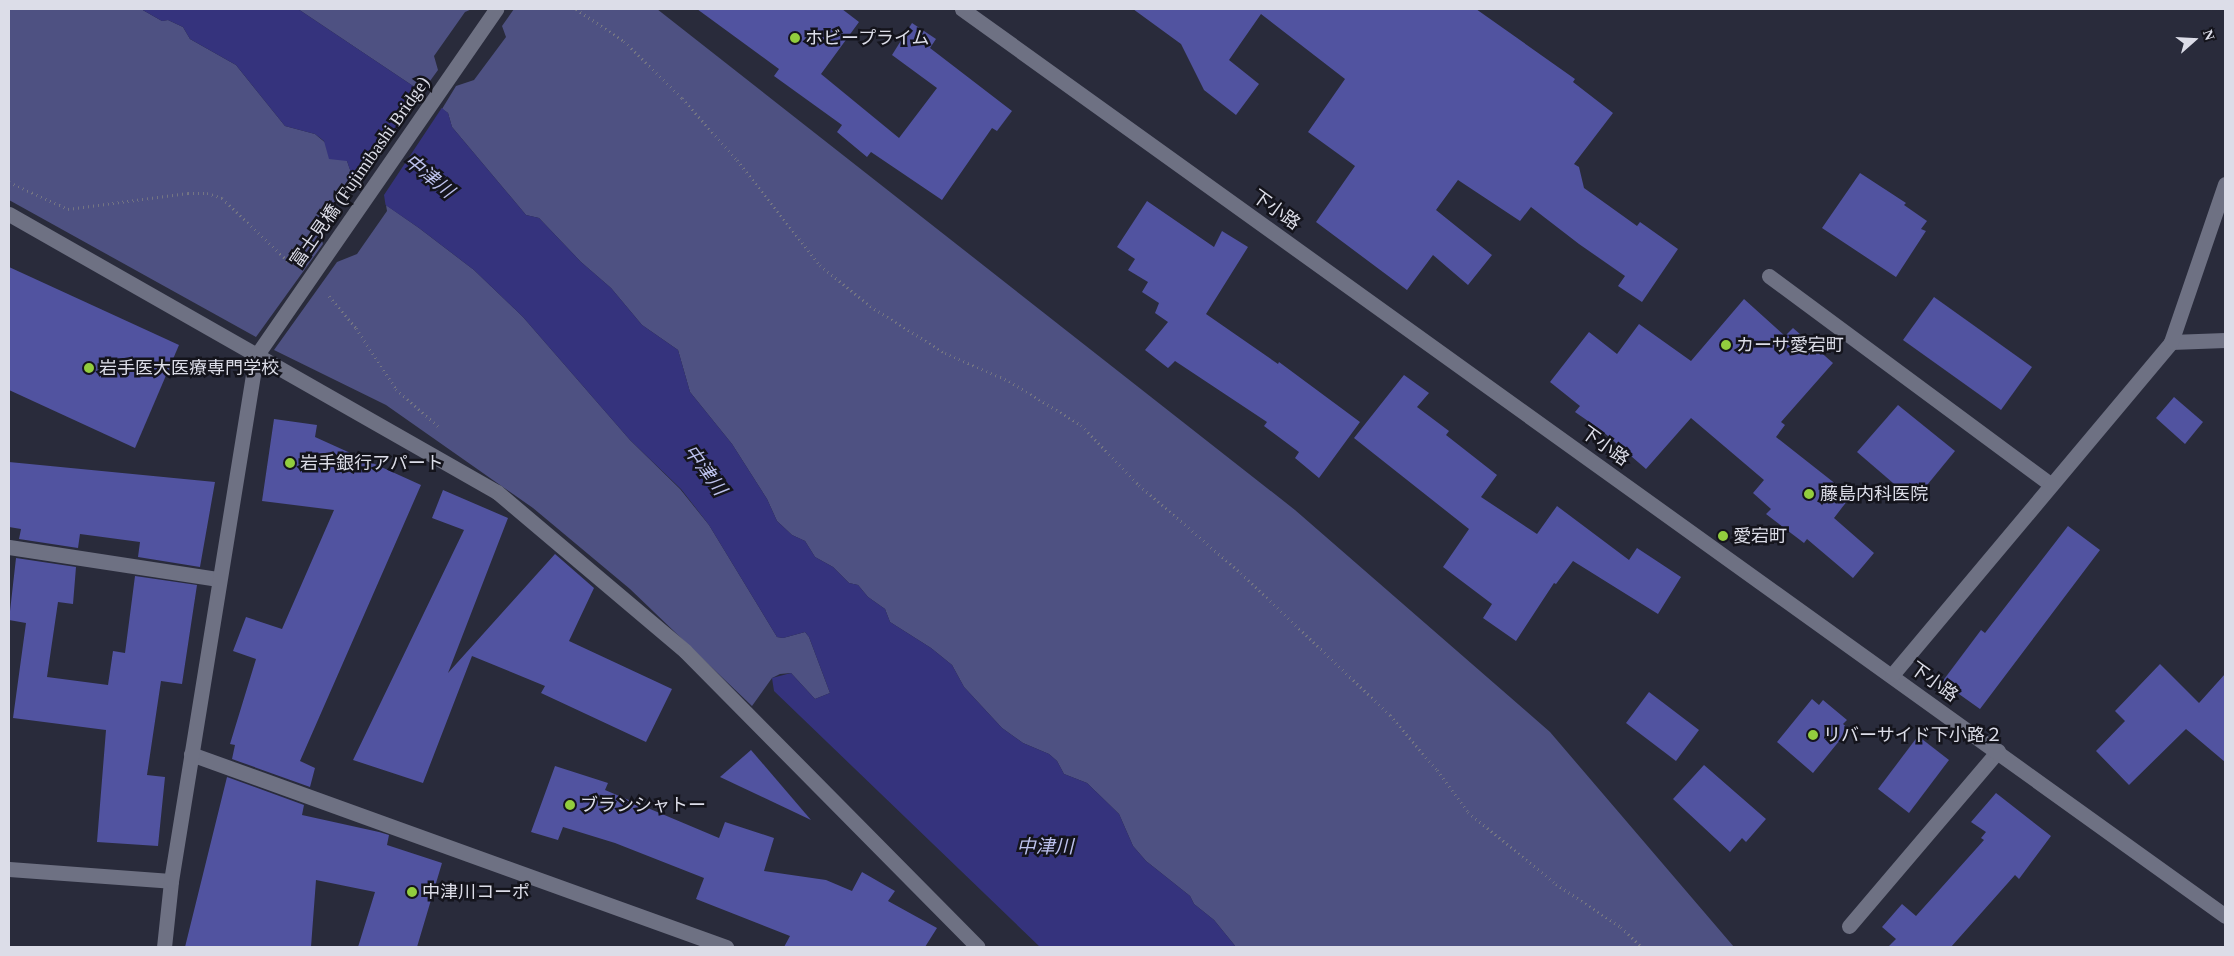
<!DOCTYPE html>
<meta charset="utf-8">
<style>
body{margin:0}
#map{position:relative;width:2234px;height:956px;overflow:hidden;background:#292b3b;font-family:"Times New Roman","Noto Sans JP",serif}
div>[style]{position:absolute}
.green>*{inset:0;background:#4e5182}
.water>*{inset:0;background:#35337d}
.pier>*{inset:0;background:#292b3b}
.building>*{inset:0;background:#5153a0}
.path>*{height:3px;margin-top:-1.5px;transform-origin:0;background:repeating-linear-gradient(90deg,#747583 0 1px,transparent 0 5px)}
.lane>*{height:15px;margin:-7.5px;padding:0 7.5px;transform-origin:7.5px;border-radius:7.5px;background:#6e7183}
.street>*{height:15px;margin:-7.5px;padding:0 7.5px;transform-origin:7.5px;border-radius:7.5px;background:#6e7183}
.dots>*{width:14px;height:14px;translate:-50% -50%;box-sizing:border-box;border:2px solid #14141c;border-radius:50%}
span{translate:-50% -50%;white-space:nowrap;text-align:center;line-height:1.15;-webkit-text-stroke:5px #14141c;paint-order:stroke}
.poi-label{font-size:18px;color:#dcdde8}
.left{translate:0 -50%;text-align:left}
.street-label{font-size:18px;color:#dcdde8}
.water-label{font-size:19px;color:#bcc1ec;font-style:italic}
.frame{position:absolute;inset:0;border:10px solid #dcdde8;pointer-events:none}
.north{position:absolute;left:2169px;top:15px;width:50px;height:50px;-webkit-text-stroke:4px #14141c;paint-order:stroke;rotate:71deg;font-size:14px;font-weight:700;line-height:20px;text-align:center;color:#dcdde8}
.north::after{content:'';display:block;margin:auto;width:18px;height:22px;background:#dcdde8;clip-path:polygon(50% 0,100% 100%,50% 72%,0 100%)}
</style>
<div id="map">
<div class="green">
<div style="clip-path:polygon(9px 9px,141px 9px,162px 21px,168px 20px,183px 27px,190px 39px,236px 65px,285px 126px,315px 134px,347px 161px,355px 184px,346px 188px,318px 227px,323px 244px,256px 337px,9px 200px)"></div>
<div style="clip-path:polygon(298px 9px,472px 9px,465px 12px,434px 56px,438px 70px,422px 92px)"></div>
<div style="clip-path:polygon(514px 9px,657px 9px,1295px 510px,1550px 732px,1734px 947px,1236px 947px,1214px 920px,1194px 904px,1190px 896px,1146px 861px,1133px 846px,1119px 814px,1087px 783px,1064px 774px,1057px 761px,1049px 754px,1023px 743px,1002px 728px,964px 687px,952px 665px,931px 648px,890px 622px,885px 609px,868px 597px,858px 585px,849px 583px,833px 567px,815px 557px,805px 541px,792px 535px,777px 521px,767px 499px,732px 444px,690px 392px,678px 350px,642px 325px,611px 288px,581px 262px,539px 218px,526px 215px,452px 127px,448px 113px,442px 109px,456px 86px,474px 80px,506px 37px,502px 26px)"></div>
<div style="clip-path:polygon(386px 205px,419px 228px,474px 270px,523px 317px,630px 440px,680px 489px,709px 525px,777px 637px,783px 638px,805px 632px,809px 637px,830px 693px,815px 699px,791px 673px,780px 674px,772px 678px,752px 706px,630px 589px,533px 508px,386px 405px,274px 350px,337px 262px,357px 254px,387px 211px)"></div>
</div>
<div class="water">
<div style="clip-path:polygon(141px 9px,298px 9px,422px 92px,448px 113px,452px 127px,526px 215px,539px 218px,581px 262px,611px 288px,642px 325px,678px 350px,690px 392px,732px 444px,767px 499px,777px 521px,792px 535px,805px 541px,815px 557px,833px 567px,849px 583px,858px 585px,868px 597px,885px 609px,890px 622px,931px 648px,952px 665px,964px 687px,1002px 728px,1023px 743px,1049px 754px,1057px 761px,1064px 774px,1087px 783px,1119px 814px,1133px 846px,1146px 861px,1190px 896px,1194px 904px,1214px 920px,1236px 947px,1040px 947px,774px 691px,772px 678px,791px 673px,815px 699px,830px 693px,809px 637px,805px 632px,783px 638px,777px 637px,709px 525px,681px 489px,630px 440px,523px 317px,474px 270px,419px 228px,355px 184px,347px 161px,329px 159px,324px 141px,315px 134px,285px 126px,236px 65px,190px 39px,183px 27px,168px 20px,162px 21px)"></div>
</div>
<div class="pier">
<div style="clip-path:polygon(424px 90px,443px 106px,384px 195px,386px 208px,353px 185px,361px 182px)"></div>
</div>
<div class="building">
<div style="clip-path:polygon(697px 9px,842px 9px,859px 22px,821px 74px,899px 138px,937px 88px,892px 55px,912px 23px,936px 39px,930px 48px,1012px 111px,997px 131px,992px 128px,942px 200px,871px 152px,867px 157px,837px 132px,842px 125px,774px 76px,779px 69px)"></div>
<div style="clip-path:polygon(1133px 9px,1476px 9px,1575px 79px,1573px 82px,1613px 113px,1574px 164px,1579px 167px,1584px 188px,1637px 226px,1640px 222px,1678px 249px,1642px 302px,1618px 286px,1625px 276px,1579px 244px,1531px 207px,1520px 221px,1458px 180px,1436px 210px,1492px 255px,1468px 285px,1433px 255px,1407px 290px,1316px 222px,1355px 166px,1308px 132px,1345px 79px,1261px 14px,1229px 60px,1259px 84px,1236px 115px,1204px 90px,1181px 44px)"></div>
<div style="clip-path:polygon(1860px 173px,1906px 203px,1904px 205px,1927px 221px,1921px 229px,1926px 231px,1896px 277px,1822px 228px)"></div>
<div style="clip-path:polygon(1147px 201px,1214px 247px,1222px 231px,1248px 247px,1206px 314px,1278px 364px,1279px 362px,1360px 422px,1319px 478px,1295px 458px,1299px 452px,1264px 426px,1267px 422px,1175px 361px,1168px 368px,1145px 350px,1168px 322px,1155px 313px,1159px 303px,1142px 292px,1148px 282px,1128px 270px,1135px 259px,1117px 247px)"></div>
<div style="clip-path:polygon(9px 267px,179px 345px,135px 448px,9px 390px)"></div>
<div style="clip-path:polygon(1934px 297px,2032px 367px,2001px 410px,1903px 340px)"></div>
<div style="clip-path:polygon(1744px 299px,1785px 336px,1793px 328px,1833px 363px,1781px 422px,1785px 425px,1776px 437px,1851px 496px,1834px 518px,1874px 553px,1853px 578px,1807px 539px,1804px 543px,1766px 514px,1771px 509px,1753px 493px,1764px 480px,1691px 418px,1646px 469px,1601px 430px,1575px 412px,1580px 406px,1550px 382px,1589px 332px,1617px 354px,1639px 324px,1691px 361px)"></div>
<div style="clip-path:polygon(1404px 375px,1429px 393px,1417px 407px,1449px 431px,1446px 435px,1497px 475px,1481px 497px,1537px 534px,1557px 506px,1629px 560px,1637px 548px,1681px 577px,1658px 614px,1573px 561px,1556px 584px,1554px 583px,1516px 641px,1483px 618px,1492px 604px,1443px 567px,1469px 529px,1354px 438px)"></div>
<div style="clip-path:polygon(2174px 397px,2203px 422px,2185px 444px,2156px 418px)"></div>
<div style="clip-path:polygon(1898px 405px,1955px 451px,1914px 501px,1857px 452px)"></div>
<div style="clip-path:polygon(274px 419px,317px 425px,315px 437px,421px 485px,300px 761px,315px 768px,310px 787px,232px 759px,235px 745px,230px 744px,256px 659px,233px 651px,246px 617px,282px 629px,334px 510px,262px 501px)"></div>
<div style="clip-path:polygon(9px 462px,215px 482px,200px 567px,138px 557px,140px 542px,80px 534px,78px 548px,19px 539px,21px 529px,9px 527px)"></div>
<div style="clip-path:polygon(443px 490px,508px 518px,448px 673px,555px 554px,594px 588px,569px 641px,672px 689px,646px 742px,541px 693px,545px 686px,472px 656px,423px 783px,353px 760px,464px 530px,432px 518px)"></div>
<div style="clip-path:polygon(2068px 526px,2100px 550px,1980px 709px,1942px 682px,1981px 630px,1985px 633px)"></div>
<div style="clip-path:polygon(16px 558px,76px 567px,73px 604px,58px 602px,47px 677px,108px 685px,113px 651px,125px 653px,135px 576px,197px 585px,182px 684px,161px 681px,147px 775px,165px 777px,158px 846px,97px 842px,106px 730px,13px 718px,26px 623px,9px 620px)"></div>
<div style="clip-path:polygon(2160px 664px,2199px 703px,2225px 674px,2225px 762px,2186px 729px,2129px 785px,2096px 751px,2125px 721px,2115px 711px)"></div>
<div style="clip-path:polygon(1649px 692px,1699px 730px,1676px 761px,1626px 723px)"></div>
<div style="clip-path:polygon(1812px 699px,1819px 705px,1823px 700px,1847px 720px,1843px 724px,1849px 729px,1813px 773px,1777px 742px)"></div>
<div style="clip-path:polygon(1918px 736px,1949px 760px,1909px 813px,1878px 789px)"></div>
<div style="clip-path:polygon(751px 750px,811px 820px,720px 777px)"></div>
<div style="clip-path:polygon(1704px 765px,1766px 819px,1746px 842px,1742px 838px,1730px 852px,1673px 799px)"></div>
<div style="clip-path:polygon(555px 766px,608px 783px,605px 790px,719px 838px,725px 822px,774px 838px,764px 871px,826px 880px,852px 891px,862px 872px,895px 891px,888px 901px,937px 928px,925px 947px,784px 947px,790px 936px,696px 899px,704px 878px,615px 843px,563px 827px,558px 840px,531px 832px)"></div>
<div style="clip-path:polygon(227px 777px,304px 805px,302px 815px,379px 832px,389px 835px,387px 845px,442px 863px,417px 947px,358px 947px,375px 892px,316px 880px,311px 947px,185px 947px)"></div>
<div style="clip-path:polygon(1996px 793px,2051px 836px,2019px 879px,2015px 875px,1951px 947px,1888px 947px,1896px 939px,1882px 927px,1902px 904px,1916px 916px,1984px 840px,1981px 838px,1986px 832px,1971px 822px)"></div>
</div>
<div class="path">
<div style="left:576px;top:9px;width:58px;rotate:33.7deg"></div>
<div style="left:624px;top:41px;width:81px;rotate:44.5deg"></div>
<div style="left:682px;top:98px;width:83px;rotate:48.4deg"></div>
<div style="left:737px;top:160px;width:134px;rotate:51.7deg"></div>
<div style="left:820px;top:265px;width:65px;rotate:39.4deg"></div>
<div style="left:870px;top:306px;width:89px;rotate:32.1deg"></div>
<div style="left:945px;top:353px;width:70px;rotate:23.6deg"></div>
<div style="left:1009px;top:381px;width:84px;rotate:31.4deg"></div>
<div style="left:1081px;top:425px;width:83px;rotate:46deg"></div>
<div style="left:1139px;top:485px;width:135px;rotate:40.8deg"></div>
<div style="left:1241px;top:573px;width:206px;rotate:43.6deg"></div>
<div style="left:1390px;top:715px;width:72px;rotate:49.5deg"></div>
<div style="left:1437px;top:770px;width:52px;rotate:53.6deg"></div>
<div style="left:1468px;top:812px;width:114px;rotate:39.3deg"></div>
<div style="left:1556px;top:884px;width:78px;rotate:33.5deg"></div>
<div style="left:1621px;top:927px;width:29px;rotate:44deg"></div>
<div style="left:9px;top:182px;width:65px;rotate:24.6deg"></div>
<div style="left:68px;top:209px;width:121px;rotate:-7.6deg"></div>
<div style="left:188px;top:193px;width:19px"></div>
<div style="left:207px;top:193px;width:16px;rotate:18deg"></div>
<div style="left:222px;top:198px;width:94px;rotate:43.7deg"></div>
<div style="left:329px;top:296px;width:42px;rotate:49.8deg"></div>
<div style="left:356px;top:328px;width:73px;rotate:56.7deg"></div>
<div style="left:396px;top:389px;width:59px;rotate:41.6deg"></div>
</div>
<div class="lane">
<div style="left:1769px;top:276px;width:351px;rotate:36.5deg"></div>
<div style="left:1849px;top:926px;width:230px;rotate:-49.6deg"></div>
</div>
<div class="street">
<div style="left:962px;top:9px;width:1555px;rotate:35.68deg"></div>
<div style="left:9px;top:214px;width:562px;rotate:29.67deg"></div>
<div style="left:497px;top:492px;width:246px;rotate:40.2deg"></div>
<div style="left:685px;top:651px;width:416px;rotate:45.3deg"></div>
<div style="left:2171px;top:342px;width:54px;rotate:-2.1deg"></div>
<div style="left:9px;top:547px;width:212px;rotate:8.7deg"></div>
<div style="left:1892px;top:675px;width:434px;rotate:-50deg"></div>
<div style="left:2171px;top:342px;width:167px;rotate:-71.1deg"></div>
<div style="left:191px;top:754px;width:569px;rotate:19.84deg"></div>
<div style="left:9px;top:869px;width:162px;rotate:4.2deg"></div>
<div style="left:164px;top:947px;width:66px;rotate:-83.9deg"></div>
<div style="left:171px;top:881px;width:532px;rotate:-80.8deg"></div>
<div style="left:256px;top:356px;width:422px;rotate:-55.3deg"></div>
</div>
<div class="dots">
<div style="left:795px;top:38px;background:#92cd3e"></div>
<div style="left:1726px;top:345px;background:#92cd3e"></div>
<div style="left:89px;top:368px;background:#92cd3e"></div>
<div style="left:290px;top:463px;background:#92cd3e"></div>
<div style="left:1809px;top:494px;background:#92cd3e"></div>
<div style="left:1723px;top:536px;background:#92cd3e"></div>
<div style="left:1813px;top:735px;background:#92cd3e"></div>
<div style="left:570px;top:805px;background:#92cd3e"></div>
<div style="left:412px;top:892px;background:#92cd3e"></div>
</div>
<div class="poi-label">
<span class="left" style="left:805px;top:38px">ホビープライム</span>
<span class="left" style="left:1736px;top:345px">カーサ愛宕町</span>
<span class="left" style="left:99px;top:368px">岩手医大医療専門学校</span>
<span class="left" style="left:300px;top:463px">岩手銀行アパート</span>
<span class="left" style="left:1820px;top:494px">藤島内科医院</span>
<span class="left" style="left:1733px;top:536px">愛宕町</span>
<span class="left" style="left:1823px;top:735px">リバーサイド下小路２</span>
<span class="left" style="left:580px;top:805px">ブランシャトー</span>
<span class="left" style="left:422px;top:892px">中津川コーポ</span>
</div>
<div class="street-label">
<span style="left:360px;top:172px;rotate:-55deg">富士見橋 (Fujimibashi Bridge)</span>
<span style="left:1276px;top:210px;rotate:36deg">下小路</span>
<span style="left:1605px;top:446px;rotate:36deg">下小路</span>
<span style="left:1934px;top:682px;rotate:36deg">下小路</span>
</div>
<div class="water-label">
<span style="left:429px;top:176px;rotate:39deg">中津川</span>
<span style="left:705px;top:470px;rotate:54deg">中津川</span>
<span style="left:1045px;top:847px">中津川</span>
</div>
<div class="frame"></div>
<div class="north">N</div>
</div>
